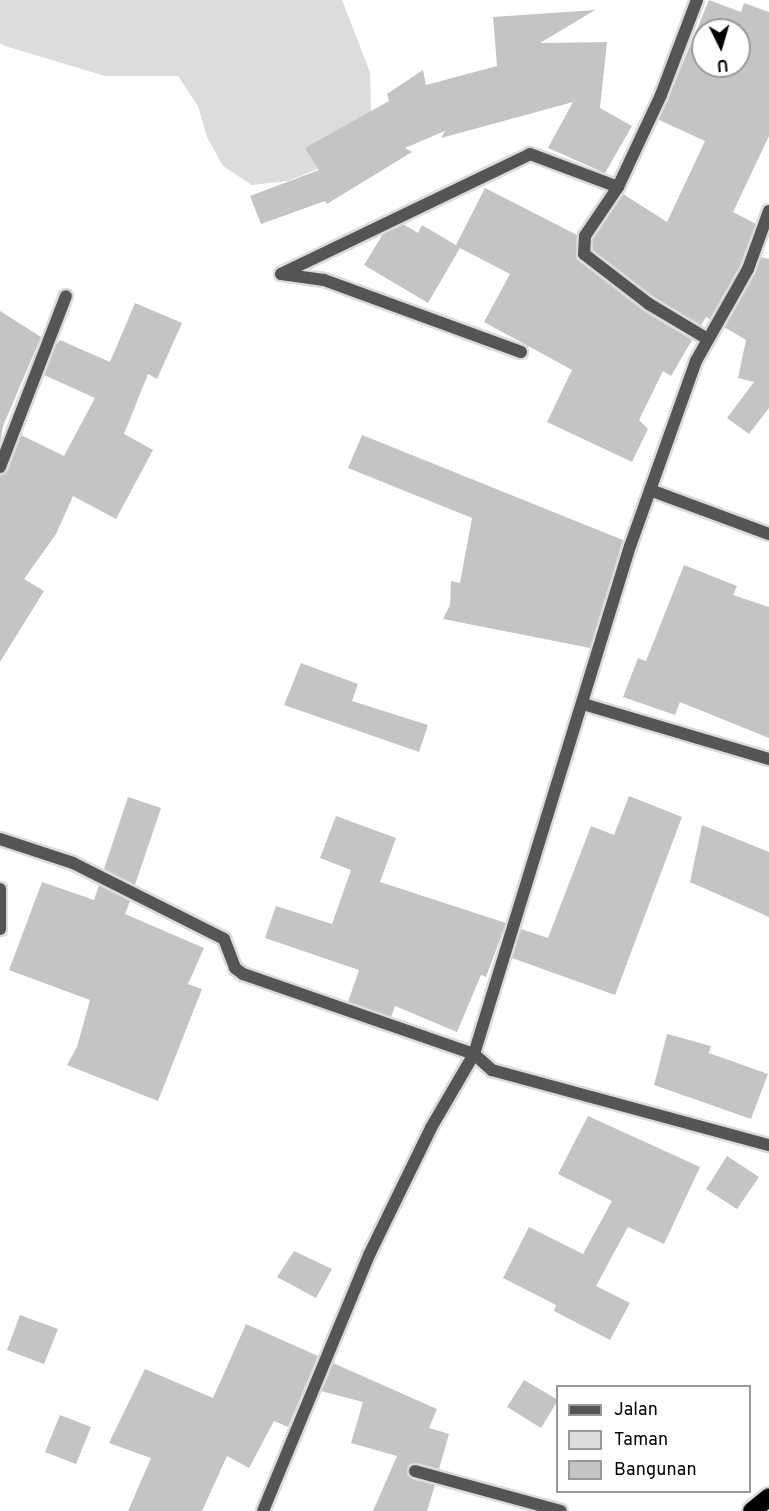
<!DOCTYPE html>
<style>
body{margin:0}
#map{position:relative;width:769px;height:1511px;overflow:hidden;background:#fff;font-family:Overpass,sans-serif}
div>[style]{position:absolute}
.green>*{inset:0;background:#dcdcdc}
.building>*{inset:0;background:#c4c4c4}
.roads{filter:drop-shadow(2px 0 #dbdbdb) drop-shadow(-2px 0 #dbdbdb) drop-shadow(0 2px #dbdbdb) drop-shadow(0 -2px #dbdbdb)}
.street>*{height:12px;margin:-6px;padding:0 6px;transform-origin:6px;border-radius:6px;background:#555}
.highway>*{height:18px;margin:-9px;padding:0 9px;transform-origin:9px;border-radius:9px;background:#000}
span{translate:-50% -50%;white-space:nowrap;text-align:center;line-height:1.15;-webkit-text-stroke:5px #fff;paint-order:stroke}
.legend{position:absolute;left:556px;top:1385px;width:195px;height:108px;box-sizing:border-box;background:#fff;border:2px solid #999;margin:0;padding:8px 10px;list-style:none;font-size:18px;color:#000}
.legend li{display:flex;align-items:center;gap:12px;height:30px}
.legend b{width:30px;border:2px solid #999}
.north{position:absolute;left:691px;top:18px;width:60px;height:60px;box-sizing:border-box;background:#fff;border:2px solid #999;border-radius:50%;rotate:175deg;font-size:16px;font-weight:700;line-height:24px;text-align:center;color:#000}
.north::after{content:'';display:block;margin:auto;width:21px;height:27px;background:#000;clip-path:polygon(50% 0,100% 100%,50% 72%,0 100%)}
</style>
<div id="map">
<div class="green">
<div style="clip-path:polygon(0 0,342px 0,370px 72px,371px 112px,318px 169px,288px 181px,252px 185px,223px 166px,207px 137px,198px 106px,178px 76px,105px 76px,5px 46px,0 43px)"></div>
</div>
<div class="building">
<div style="clip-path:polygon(evenodd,709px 0,741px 12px,744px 3px,769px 12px,769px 136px,733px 212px,756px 224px,740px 266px,710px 319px,706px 317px,701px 325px,654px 297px,592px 250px,593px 239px,623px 194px,667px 222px,705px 141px,659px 120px,709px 0,703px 30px,739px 30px,739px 66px,703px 66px,703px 30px)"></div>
<div style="clip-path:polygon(595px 10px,540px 43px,607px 42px,600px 108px,632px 126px,605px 173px,548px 148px,573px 102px,441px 138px,445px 131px,405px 148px,412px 152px,327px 204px,325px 201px,261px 224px,250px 196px,319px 170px,305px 148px,389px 101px,387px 94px,423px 70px,426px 85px,497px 66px,493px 17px)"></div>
<div style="clip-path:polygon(485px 188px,577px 235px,579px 261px,644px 311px,692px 340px,671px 376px,663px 371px,639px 420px,648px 429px,632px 462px,547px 422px,572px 370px,484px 322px,510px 274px,460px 248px,428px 303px,364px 265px,383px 234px,403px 224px,418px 233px,422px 225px,456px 245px)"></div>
<div style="clip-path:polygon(761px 257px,769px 259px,769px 408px,749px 434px,727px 418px,754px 382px,738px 378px,746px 340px,724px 327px)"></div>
<div style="clip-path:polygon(135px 303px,182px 323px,157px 379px,148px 374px,124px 434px,153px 450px,116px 519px,73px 496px,56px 534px,24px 579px,44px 591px,0 662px,0 475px,8px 470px,21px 435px,64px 456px,95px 398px,44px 375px,55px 346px,60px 340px,110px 362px)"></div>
<div style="clip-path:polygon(0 311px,41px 337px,3px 426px,0 444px)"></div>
<div style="clip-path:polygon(362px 435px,623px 540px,590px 648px,443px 619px,450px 605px,451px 581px,460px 583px,472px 518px,348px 468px)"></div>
<div style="clip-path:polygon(684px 565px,737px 586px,733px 595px,769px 607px,769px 738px,680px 702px,675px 715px,623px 697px,638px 658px,646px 661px)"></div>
<div style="clip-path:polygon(301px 663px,358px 684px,352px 701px,428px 725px,419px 752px,284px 705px)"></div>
<div style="clip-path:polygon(629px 796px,682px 817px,615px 995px,512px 958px,521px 929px,548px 938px,591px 826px,614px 835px)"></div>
<div style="clip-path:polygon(128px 797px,161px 808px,135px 885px,104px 869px)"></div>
<div style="clip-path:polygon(336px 816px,396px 838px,380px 882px,506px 923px,486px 977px,481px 975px,457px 1032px,395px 1006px,391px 1017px,348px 1002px,359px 970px,265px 938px,276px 906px,332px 924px,351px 870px,320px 858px)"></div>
<div style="clip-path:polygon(702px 825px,769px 852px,769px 917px,690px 882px)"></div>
<div style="clip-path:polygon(42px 882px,94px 900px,99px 885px,130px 901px,125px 914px,204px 948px,188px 984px,202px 989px,158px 1101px,67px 1065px,77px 1047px,90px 1000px,9px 970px)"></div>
<div style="clip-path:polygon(667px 1034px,711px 1046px,709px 1053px,768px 1074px,751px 1119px,654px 1085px)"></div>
<div style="clip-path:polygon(588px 1116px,700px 1167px,664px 1244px,628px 1227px,596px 1286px,630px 1303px,610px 1340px,554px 1311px,556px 1305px,503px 1278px,529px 1227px,583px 1254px,612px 1201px,558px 1174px)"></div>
<div style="clip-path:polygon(727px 1156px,759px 1177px,737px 1209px,706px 1189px)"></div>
<div style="clip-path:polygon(294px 1251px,332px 1269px,316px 1298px,277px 1277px)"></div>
<div style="clip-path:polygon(20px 1315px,58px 1329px,44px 1364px,7px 1350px)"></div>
<div style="clip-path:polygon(246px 1324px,318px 1356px,288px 1427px,274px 1421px,249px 1468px,227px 1456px,202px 1511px,128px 1511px,151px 1458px,109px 1443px,145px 1369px,213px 1398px)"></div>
<div style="clip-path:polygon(333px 1363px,437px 1409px,429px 1428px,449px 1434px,439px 1469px,413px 1463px,407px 1469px,412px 1479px,435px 1485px,427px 1511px,373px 1511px,397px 1456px,351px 1443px,363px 1402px,321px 1391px)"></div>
<div style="clip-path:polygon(524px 1380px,558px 1400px,541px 1428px,507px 1407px)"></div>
<div style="clip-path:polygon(60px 1415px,91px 1427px,76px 1464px,45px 1452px)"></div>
</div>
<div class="roads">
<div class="street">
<div style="left:697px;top:0;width:102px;rotate:110.8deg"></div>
<div style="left:661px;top:95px;width:102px;rotate:115.1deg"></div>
<div style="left:618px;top:187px;width:59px;rotate:124deg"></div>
<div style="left:585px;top:236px;width:18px;rotate:93deg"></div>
<div style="left:584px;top:254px;width:82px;rotate:37.6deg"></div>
<div style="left:649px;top:304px;width:66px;rotate:30.8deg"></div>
<div style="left:769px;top:211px;width:62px;rotate:109.9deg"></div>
<div style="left:748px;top:269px;width:106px;rotate:119.5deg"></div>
<div style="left:696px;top:361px;width:196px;rotate:109.6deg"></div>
<div style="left:630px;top:546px;width:531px;rotate:107.07deg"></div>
<div style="left:474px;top:1054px;width:24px;rotate:42deg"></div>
<div style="left:492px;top:1070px;width:287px;rotate:15.2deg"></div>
<div style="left:521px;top:352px;width:210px;rotate:-159.9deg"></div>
<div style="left:324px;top:280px;width:43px;rotate:-172.1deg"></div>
<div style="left:281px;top:274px;width:276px;rotate:-25.7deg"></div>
<div style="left:530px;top:154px;width:94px;rotate:20.6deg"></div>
<div style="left:0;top:467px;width:183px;rotate:-68.9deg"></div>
<div style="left:650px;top:490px;width:127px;rotate:20.3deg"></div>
<div style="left:583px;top:704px;width:194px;rotate:16.5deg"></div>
<div style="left:0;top:839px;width:77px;rotate:18.2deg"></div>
<div style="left:73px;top:863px;width:169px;rotate:26.7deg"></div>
<div style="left:224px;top:939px;width:31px;rotate:69deg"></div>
<div style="left:235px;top:968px;width:10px;rotate:37deg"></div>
<div style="left:243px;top:974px;width:244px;rotate:19.1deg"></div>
<div style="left:474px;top:1054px;width:86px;rotate:120.2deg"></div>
<div style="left:431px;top:1128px;width:141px;rotate:116deg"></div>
<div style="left:369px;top:1255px;width:277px;rotate:112.5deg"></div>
<div style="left:0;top:889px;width:40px;rotate:90deg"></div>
<div style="left:415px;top:1471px;width:151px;rotate:15.3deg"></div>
</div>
<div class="highway">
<div style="left:752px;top:1511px;width:22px;rotate:-39deg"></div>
</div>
</div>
<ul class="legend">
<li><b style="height:8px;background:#555"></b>Jalan</li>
<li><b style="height:16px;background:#dcdcdc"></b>Taman</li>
<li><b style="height:16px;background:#c4c4c4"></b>Bangunan</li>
</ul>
<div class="north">U</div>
</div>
